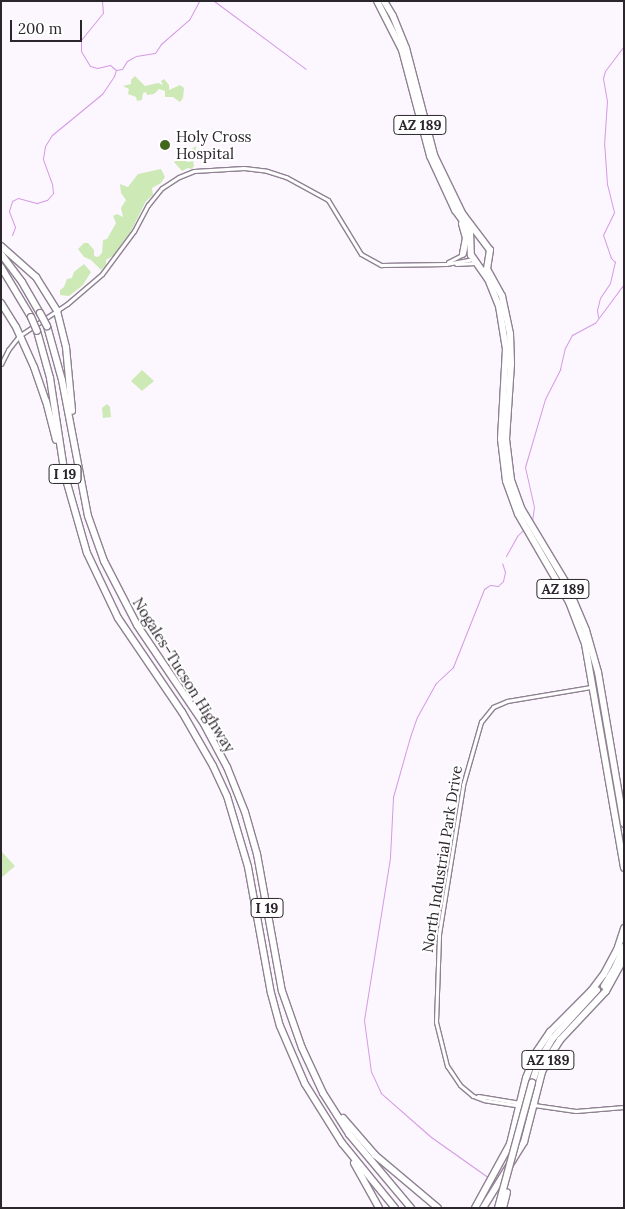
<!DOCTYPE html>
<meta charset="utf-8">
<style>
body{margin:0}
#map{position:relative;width:625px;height:1209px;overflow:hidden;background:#fcf6fe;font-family:Lora,serif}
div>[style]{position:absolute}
.green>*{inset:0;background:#cde9b5}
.stream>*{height:1px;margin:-0.5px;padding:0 0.5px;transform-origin:0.5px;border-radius:0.5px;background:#d49be4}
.roads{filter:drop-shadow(1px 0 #8f8192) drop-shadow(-1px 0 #8f8192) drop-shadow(0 1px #8f8192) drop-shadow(0 -1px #8f8192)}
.minor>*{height:3px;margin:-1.5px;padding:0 1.5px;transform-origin:1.5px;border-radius:1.5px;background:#fff}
.highway>*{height:6px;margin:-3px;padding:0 3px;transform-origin:3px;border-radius:3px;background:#fff}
.bridges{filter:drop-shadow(1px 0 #8f8192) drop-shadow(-1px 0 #8f8192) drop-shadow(0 1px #8f8192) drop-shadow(0 -1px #8f8192)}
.highway-bridge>*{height:6px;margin:-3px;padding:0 3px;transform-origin:3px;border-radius:3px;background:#fff}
.dots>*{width:14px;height:14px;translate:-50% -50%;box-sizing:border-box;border:2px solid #fff;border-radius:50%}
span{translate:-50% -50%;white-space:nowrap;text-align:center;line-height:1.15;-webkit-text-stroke:4px #fff;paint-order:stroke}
.shield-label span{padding:1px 4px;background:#fff;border:1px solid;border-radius:4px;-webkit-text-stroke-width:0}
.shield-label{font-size:14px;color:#2b252c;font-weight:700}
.poi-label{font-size:15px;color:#2b252c}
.left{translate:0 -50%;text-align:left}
.street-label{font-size:15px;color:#2b252c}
.frame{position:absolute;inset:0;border:2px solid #2b252c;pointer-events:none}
.scale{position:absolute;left:10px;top:20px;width:72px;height:22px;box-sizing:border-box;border:2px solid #2b252c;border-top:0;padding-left:6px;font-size:15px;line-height:18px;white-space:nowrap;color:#2b252c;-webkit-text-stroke:4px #fff;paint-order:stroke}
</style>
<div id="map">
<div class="green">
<div style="clip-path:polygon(135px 76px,145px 86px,158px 83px,163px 85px,161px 81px,164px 79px,169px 85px,169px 90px,180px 85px,184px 88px,183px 98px,180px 102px,173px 97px,165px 97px,165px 91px,159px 89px,154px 94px,147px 95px,146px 92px,143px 93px,142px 100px,137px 101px,136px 97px,128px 94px,129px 89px,123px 86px,131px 84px,131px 80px)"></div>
<div style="clip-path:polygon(196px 146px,195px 159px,186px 159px,185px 154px)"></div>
<div style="clip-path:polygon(179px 157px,188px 162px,193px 161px,194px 166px,192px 169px,188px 168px,182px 171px,174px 162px)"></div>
<div style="clip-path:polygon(161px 169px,165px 177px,161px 183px,152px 188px,153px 195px,146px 201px,130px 233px,122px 243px,116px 254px,106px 260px,106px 265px,101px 270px,91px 260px,84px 257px,78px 249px,84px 243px,88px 243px,94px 250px,94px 256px,98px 257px,102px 253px,103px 240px,107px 239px,116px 223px,113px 216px,117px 214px,123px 217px,121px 208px,126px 200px,121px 193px,120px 184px,128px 187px,138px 174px)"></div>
<div style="clip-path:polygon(84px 264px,91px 272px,83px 285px,69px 296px,60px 295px,60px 290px,64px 287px,67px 279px,72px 278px,74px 272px)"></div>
<div style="clip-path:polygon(142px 370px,154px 381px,142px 391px,131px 381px)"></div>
<div style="clip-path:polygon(107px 404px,110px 407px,111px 417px,103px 418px,102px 408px)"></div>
<div style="clip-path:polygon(1px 851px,15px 866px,1px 878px)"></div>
</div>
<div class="stream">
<div style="left:214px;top:1px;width:114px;rotate:36.5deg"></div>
<div style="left:116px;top:70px;width:6px;rotate:-9deg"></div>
<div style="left:122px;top:69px;width:9px;rotate:-58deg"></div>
<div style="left:127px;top:61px;width:10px;rotate:-29deg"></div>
<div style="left:136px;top:56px;width:19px;rotate:-9deg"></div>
<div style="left:155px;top:53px;width:11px;rotate:-56deg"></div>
<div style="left:161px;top:44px;width:37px;rotate:-41deg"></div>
<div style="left:189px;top:20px;width:21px;rotate:-62deg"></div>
<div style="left:12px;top:235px;width:9px;rotate:-69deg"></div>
<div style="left:15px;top:227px;width:17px;rotate:-111deg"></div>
<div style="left:9px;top:211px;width:10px;rotate:-73deg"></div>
<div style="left:12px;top:201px;width:7px;rotate:-27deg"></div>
<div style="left:18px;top:198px;width:20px;rotate:15deg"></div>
<div style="left:37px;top:203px;width:10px;rotate:-17deg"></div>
<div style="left:47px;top:200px;width:9px;rotate:-49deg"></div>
<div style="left:53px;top:193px;width:9px;rotate:-96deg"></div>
<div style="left:52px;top:184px;width:27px;rotate:-110deg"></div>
<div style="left:43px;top:159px;width:13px;rotate:-81deg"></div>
<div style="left:45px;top:146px;width:13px;rotate:-58deg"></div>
<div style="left:52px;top:135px;width:65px;rotate:-39.4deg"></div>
<div style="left:102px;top:94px;width:22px;rotate:-56deg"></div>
<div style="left:114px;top:76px;width:6px;rotate:-72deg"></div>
<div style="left:116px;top:70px;width:8px;rotate:-140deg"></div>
<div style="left:110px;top:65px;width:13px;rotate:167deg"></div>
<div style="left:97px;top:68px;width:7px;rotate:-164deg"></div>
<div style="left:90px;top:66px;width:17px;rotate:-121deg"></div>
<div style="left:81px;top:51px;width:11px;rotate:-90deg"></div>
<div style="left:81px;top:40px;width:35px;rotate:-51deg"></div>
<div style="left:103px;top:13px;width:12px;rotate:-95deg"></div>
<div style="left:598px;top:317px;width:7px;rotate:-98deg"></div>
<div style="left:597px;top:310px;width:12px;rotate:-76deg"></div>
<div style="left:600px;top:298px;width:18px;rotate:-56deg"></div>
<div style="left:610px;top:283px;width:22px;rotate:-77deg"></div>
<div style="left:615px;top:262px;width:6px;rotate:-135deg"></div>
<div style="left:611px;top:258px;width:24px;rotate:-109deg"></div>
<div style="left:603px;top:235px;width:25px;rotate:-64deg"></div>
<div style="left:614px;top:212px;width:29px;rotate:-104deg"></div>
<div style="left:607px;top:184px;width:39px;rotate:-94deg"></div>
<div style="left:604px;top:145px;width:44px;rotate:-86.1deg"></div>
<div style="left:607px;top:101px;width:23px;rotate:-100deg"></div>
<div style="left:603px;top:78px;width:7px;rotate:-74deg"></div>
<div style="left:605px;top:71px;width:31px;rotate:-53deg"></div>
<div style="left:532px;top:521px;width:14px;rotate:-82deg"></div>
<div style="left:534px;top:507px;width:41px;rotate:-102.7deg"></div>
<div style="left:525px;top:467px;width:71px;rotate:-73.6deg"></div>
<div style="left:545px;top:399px;width:34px;rotate:-63deg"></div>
<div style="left:560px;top:369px;width:22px;rotate:-77deg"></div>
<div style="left:565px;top:348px;width:15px;rotate:-62deg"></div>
<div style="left:572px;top:335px;width:26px;rotate:-28deg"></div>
<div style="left:595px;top:323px;width:49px;rotate:-53.4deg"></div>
<div style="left:506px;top:556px;width:23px;rotate:-61deg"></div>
<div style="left:517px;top:536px;width:8px;rotate:-45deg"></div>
<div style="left:489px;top:1178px;width:71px;rotate:-144.7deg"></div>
<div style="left:431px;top:1137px;width:67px;rotate:-138.7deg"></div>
<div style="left:381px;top:1093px;width:23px;rotate:-115deg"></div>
<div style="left:371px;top:1072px;width:52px;rotate:-97.7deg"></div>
<div style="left:364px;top:1020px;width:165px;rotate:-80.9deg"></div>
<div style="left:390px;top:857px;width:60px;rotate:-87.1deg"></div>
<div style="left:393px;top:797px;width:62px;rotate:-74.2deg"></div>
<div style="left:410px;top:737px;width:21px;rotate:-71deg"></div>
<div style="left:417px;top:717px;width:38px;rotate:-61deg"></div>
<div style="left:435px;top:684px;width:25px;rotate:-43deg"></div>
<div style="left:453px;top:667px;width:84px;rotate:-68.3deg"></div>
<div style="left:484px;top:589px;width:7px;rotate:-34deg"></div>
<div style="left:490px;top:585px;width:8px;rotate:7deg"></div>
<div style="left:498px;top:586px;width:7px;rotate:-45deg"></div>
<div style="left:503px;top:581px;width:9px;rotate:-77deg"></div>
<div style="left:505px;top:572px;width:9px;rotate:-108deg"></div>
</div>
<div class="roads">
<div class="minor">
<div style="left:448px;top:262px;width:16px;rotate:-27deg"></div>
<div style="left:456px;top:264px;width:19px;rotate:-3deg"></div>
<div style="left:1px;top:364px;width:16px;rotate:-63deg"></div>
<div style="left:8px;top:350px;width:18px;rotate:-52deg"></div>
<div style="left:19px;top:336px;width:58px;rotate:-33.7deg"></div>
<div style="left:67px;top:304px;width:46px;rotate:-40.6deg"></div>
<div style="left:102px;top:274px;width:54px;rotate:-53.3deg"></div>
<div style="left:134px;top:231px;width:30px;rotate:-62deg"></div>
<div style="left:148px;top:205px;width:22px;rotate:-51deg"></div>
<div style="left:162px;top:188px;width:20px;rotate:-33deg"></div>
<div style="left:179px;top:177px;width:16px;rotate:-22deg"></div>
<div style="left:194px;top:171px;width:50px;rotate:-3.4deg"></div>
<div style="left:244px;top:168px;width:23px;rotate:7deg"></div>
<div style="left:267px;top:171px;width:20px;rotate:18deg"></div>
<div style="left:286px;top:177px;width:48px;rotate:28.7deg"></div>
<div style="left:328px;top:200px;width:63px;rotate:58.6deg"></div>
<div style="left:361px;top:254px;width:23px;rotate:29deg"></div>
<div style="left:381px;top:265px;width:65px;rotate:-0.9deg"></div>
<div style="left:446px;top:264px;width:27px;rotate:-10deg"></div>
<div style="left:478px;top:1096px;width:43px;rotate:9.5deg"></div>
<div style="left:520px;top:1103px;width:5px;rotate:158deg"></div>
<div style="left:515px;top:1105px;width:31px;rotate:-171deg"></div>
<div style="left:484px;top:1100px;width:12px;rotate:-160deg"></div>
<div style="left:473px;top:1096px;width:17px;rotate:-140deg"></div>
<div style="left:460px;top:1085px;width:23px;rotate:-124deg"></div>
<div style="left:447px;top:1066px;width:45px;rotate:-104deg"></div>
<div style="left:436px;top:1022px;width:88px;rotate:-88deg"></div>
<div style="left:439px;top:934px;width:151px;rotate:-80.8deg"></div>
<div style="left:463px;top:785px;width:66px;rotate:-74.1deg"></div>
<div style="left:481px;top:722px;width:19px;rotate:-51deg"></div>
<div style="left:493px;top:707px;width:15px;rotate:-23deg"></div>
<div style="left:507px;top:701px;width:85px;rotate:-9.5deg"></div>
<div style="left:534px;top:1105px;width:42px;rotate:8.1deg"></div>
<div style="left:576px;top:1111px;width:48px;rotate:-4.8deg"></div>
</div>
<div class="highway">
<div style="left:377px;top:1px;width:55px;rotate:63deg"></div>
<div style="left:402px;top:50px;width:110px;rotate:75.2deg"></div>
<div style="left:430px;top:156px;width:60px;rotate:65.2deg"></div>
<div style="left:455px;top:210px;width:26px;rotate:54deg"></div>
<div style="left:470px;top:231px;width:24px;rotate:88deg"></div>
<div style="left:471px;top:255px;width:29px;rotate:55deg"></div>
<div style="left:488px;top:279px;width:29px;rotate:68deg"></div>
<div style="left:499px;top:306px;width:44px;rotate:80.8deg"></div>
<div style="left:506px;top:349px;width:90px;rotate:93.2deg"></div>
<div style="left:501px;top:439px;width:42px;rotate:83.2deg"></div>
<div style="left:506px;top:481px;width:35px;rotate:70deg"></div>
<div style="left:518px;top:514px;width:102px;rotate:59.9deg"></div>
<div style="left:569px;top:602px;width:45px;rotate:69.1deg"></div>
<div style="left:585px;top:644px;width:227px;rotate:80.1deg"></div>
<div style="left:384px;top:1px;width:17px;rotate:59deg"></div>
<div style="left:393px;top:16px;width:35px;rotate:68deg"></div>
<div style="left:406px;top:48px;width:111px;rotate:75.3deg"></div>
<div style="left:434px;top:155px;width:64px;rotate:64.2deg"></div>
<div style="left:462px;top:213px;width:46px;rotate:52.9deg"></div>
<div style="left:490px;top:250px;width:19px;rotate:99deg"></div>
<div style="left:487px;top:269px;width:31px;rotate:61deg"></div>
<div style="left:502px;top:296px;width:39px;rotate:78deg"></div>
<div style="left:510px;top:334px;width:30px;rotate:88deg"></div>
<div style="left:511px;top:364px;width:75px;rotate:93.8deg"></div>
<div style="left:506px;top:439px;width:41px;rotate:83deg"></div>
<div style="left:511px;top:480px;width:30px;rotate:70deg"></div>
<div style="left:521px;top:508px;width:87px;rotate:59deg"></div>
<div style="left:566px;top:583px;width:51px;rotate:66.9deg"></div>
<div style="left:586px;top:630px;width:44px;rotate:74.1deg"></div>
<div style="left:598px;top:672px;width:154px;rotate:80.3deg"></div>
<div style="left:462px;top:224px;width:15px;rotate:74deg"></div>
<div style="left:466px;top:238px;width:16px;rotate:101deg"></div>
<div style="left:1px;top:246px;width:47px;rotate:41.5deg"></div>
<div style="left:36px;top:277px;width:40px;rotate:58deg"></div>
<div style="left:57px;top:311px;width:37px;rotate:76deg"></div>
<div style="left:66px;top:347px;width:64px;rotate:84.6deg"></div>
<div style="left:1px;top:254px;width:35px;rotate:53deg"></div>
<div style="left:22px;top:282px;width:36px;rotate:60deg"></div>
<div style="left:1px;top:267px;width:58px;rotate:59deg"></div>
<div style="left:1px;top:303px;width:28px;rotate:58deg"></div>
<div style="left:16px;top:327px;width:44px;rotate:65.8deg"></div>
<div style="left:34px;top:367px;width:36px;rotate:71deg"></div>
<div style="left:46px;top:401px;width:40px;rotate:75.6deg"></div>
<div style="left:47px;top:326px;width:56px;rotate:74.5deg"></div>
<div style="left:62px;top:380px;width:138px;rotate:79.2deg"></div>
<div style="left:88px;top:516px;width:48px;rotate:70.4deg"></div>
<div style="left:104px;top:561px;width:72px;rotate:62.7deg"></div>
<div style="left:137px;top:625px;width:120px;rotate:55.9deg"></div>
<div style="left:204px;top:724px;width:49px;rotate:61.9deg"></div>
<div style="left:227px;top:767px;width:48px;rotate:68.2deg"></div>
<div style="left:245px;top:812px;width:44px;rotate:74.1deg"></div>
<div style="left:257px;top:854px;width:139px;rotate:79.7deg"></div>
<div style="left:282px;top:991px;width:60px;rotate:70.7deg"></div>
<div style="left:302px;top:1048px;width:50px;rotate:65deg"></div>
<div style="left:323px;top:1093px;width:49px;rotate:57.6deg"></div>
<div style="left:349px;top:1134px;width:97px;rotate:50deg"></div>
<div style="left:37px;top:331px;width:49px;rotate:74.5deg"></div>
<div style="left:50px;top:378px;width:99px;rotate:81.3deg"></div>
<div style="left:65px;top:476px;width:80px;rotate:74.1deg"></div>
<div style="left:87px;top:553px;width:72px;rotate:64.5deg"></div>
<div style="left:118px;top:618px;width:114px;rotate:55.8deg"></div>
<div style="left:182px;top:712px;width:62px;rotate:60.1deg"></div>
<div style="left:213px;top:766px;width:33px;rotate:65deg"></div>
<div style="left:227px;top:796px;width:74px;rotate:73.5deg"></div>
<div style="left:248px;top:867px;width:128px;rotate:79.7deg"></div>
<div style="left:271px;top:993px;width:34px;rotate:75deg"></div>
<div style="left:280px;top:1026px;width:63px;rotate:66.7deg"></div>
<div style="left:305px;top:1084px;width:70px;rotate:57.9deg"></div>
<div style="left:342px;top:1143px;width:84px;rotate:50.8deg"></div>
<div style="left:604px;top:986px;width:21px;rotate:-59deg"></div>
<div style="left:615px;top:968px;width:23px;rotate:-67deg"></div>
<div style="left:532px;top:1083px;width:23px;rotate:-72deg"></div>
<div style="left:539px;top:1061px;width:27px;rotate:-59deg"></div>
<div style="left:553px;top:1038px;width:65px;rotate:-47.5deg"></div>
<div style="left:343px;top:1118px;width:49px;rotate:49.1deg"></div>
<div style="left:375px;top:1155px;width:82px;rotate:40.1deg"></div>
<div style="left:354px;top:1163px;width:51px;rotate:60.9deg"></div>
<div style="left:475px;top:1208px;width:73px;rotate:-61.3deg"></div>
<div style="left:510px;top:1144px;width:68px;rotate:-76.4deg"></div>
<div style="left:526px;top:1078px;width:26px;rotate:-69deg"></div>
<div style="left:535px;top:1054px;width:27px;rotate:-56deg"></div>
<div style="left:550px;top:1032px;width:58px;rotate:-45deg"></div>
<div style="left:591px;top:991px;width:21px;rotate:-53deg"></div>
<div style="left:604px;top:974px;width:27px;rotate:-62deg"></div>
<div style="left:617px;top:950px;width:23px;rotate:-72deg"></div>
<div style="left:483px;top:1208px;width:78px;rotate:-58.2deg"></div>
<div style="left:524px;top:1142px;width:72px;rotate:-75.6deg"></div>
<div style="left:542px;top:1072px;width:20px;rotate:-63deg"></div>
<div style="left:551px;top:1054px;width:17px;rotate:-57deg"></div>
<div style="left:560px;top:1040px;width:67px;rotate:-46.8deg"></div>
<div style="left:606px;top:991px;width:37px;rotate:-61deg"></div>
</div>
</div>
<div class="bridges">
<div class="highway-bridge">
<div style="left:40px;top:313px;width:15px;rotate:62deg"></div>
<div style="left:31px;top:317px;width:15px;rotate:67deg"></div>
<div style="left:498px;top:1208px;width:130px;rotate:-74.8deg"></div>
<div style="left:503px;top:1208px;width:16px;rotate:-76deg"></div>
</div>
</div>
<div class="dots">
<div style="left:165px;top:145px;background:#44671e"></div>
</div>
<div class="shield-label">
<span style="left:420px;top:125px">AZ 189</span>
<span style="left:65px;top:474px">I 19</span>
<span style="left:563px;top:589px">AZ 189</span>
<span style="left:267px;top:908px">I 19</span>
<span style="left:548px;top:1060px">AZ 189</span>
</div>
<div class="poi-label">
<span class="left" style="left:176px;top:145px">Holy Cross<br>Hospital</span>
</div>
<div class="street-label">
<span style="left:184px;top:675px;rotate:58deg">Nogales–Tucson Highway</span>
<span style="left:442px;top:859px;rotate:-81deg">North Industrial Park Drive</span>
</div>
<div class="frame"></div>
<div class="scale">200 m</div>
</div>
